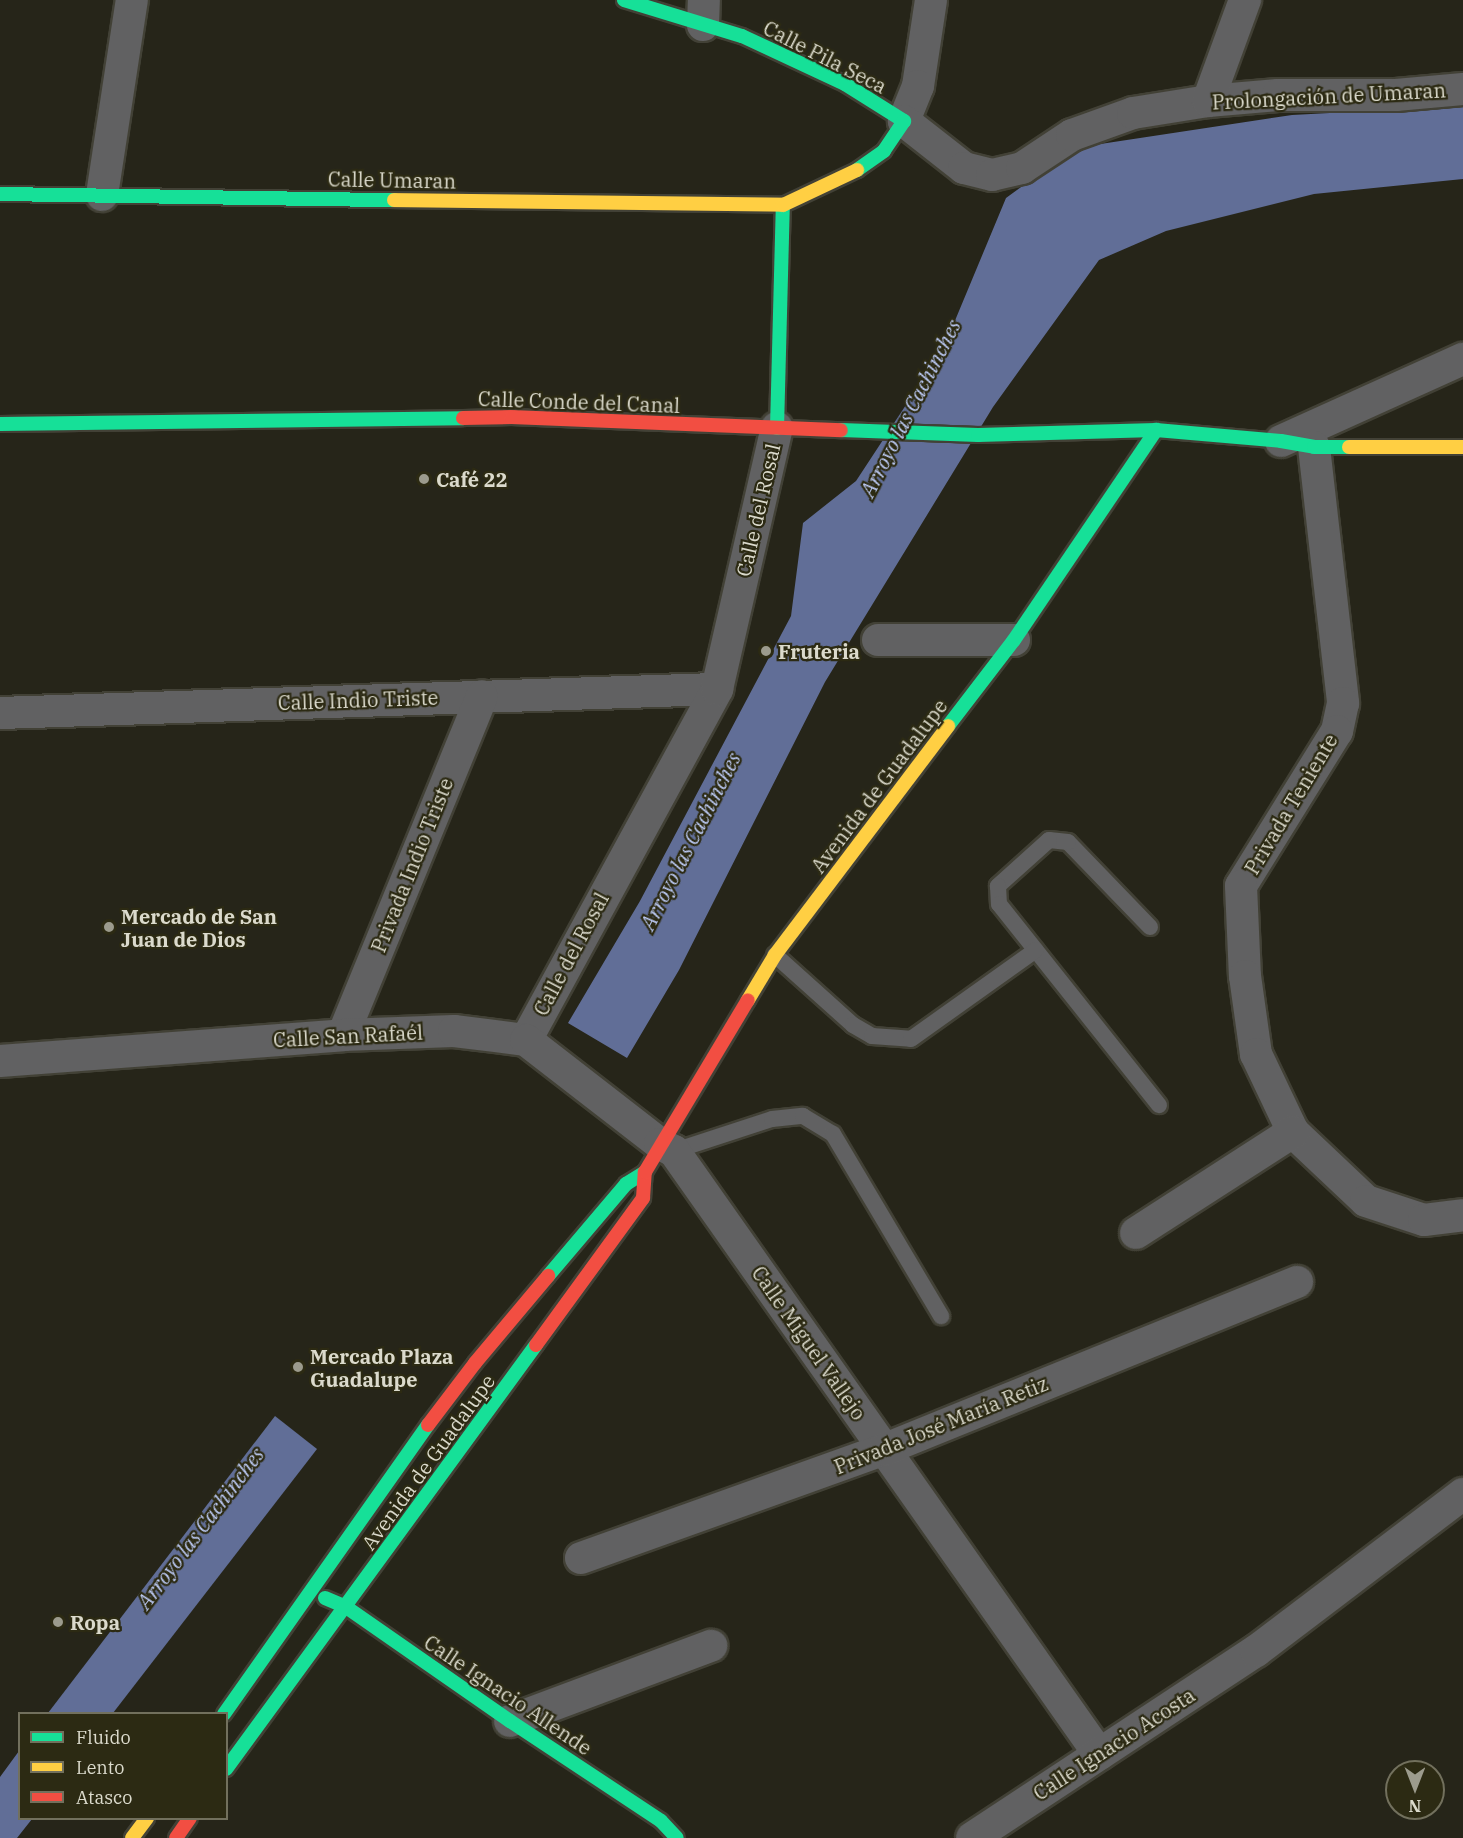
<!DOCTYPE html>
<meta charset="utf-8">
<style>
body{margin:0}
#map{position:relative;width:1463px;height:1838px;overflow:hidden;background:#262519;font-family:"IBM Plex Serif",serif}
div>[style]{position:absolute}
.water>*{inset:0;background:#616e97}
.roads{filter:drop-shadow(2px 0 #424136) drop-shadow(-2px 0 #424136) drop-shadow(0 2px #424136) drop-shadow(0 -2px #424136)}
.lane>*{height:16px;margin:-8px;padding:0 8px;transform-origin:8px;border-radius:8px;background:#616162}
.street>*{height:32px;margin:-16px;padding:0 16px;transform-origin:16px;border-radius:16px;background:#616162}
.fast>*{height:14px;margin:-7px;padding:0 7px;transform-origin:7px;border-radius:7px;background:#16e098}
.slow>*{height:14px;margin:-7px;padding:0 7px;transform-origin:7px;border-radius:7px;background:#ffcf43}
.jam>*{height:14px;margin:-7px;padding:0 7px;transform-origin:7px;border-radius:7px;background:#f24e42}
.dots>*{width:16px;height:16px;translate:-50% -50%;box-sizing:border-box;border:3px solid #2c2a13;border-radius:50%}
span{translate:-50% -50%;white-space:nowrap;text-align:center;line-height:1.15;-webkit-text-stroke:4.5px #2c2a13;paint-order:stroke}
.street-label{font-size:20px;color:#dbdacc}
.poi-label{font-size:20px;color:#dbdacc;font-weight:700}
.left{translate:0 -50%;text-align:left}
.water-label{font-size:21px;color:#bdcbf6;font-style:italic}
.legend{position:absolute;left:18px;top:1712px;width:210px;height:108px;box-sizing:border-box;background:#2c2a13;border:2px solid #72705d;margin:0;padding:8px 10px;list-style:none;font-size:18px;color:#dbdacc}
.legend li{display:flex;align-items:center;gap:12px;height:30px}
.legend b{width:30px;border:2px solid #72705d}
.north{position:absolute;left:1385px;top:1760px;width:60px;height:60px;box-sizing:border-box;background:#2c2a13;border:2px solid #72705d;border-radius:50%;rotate:180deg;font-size:16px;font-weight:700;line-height:24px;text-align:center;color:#dbdacc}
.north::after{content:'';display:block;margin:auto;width:21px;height:27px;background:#9c9b8d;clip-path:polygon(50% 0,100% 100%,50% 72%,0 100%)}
</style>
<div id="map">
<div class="water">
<div style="clip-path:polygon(1463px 106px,1463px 179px,1314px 194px,1166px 231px,1099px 260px,993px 407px,825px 682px,679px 970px,627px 1058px,568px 1023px,640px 901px,791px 616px,803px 523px,856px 481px,944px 347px,1006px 198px,1074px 148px,1292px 115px)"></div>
<div style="clip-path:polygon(275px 1416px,317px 1449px,113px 1713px,48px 1713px)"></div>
<div style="clip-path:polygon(19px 1751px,20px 1818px,32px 1819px,17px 1838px,0 1838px,0 1777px)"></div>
</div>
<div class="roads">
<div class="lane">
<div style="left:1150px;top:927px;width:118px;rotate:-134deg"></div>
<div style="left:1068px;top:842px;width:19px;rotate:-174deg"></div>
<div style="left:1049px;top:840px;width:69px;rotate:138deg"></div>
<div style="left:998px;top:886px;width:18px;rotate:87deg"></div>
<div style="left:999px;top:904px;width:257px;rotate:51.5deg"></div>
<div style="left:775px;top:955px;width:105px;rotate:41.9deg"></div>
<div style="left:853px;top:1025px;width:22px;rotate:30deg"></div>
<div style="left:872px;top:1036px;width:39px;rotate:4deg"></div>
<div style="left:911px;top:1039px;width:153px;rotate:-35.5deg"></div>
<div style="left:674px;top:1151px;width:103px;rotate:-18.1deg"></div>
<div style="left:772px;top:1119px;width:31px;rotate:-6deg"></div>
<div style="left:803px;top:1116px;width:35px;rotate:31deg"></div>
<div style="left:833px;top:1134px;width:212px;rotate:59.3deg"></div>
</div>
<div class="street">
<div style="left:931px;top:0;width:87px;rotate:98.6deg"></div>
<div style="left:918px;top:86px;width:38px;rotate:112deg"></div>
<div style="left:904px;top:121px;width:76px;rotate:38.1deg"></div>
<div style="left:964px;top:168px;width:29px;rotate:14deg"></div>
<div style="left:992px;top:175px;width:31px;rotate:-13deg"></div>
<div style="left:1022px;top:168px;width:60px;rotate:-33.4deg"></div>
<div style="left:1072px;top:135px;width:65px;rotate:-19.8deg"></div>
<div style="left:1133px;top:113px;width:76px;rotate:-9.1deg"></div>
<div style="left:1208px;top:101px;width:70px;rotate:-4.9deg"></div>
<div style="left:1278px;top:95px;width:118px"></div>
<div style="left:1396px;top:95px;width:67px;rotate:-5.1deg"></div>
<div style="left:703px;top:25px;width:25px;rotate:-88deg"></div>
<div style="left:1208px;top:101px;width:108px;rotate:-69.9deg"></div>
<div style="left:102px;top:195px;width:197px;rotate:-81.3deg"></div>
<div style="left:1281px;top:441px;width:200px;rotate:-24.3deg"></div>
<div style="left:1314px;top:447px;width:258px;rotate:83.5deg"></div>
<div style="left:1343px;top:703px;width:29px;rotate:102deg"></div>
<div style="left:1337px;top:731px;width:182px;rotate:121.8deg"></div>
<div style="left:1241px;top:886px;width:90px;rotate:87.5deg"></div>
<div style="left:1245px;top:976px;width:79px;rotate:82deg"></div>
<div style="left:1256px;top:1054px;width:86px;rotate:64.6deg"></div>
<div style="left:1293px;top:1132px;width:100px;rotate:43.4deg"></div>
<div style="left:1366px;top:1201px;width:61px;rotate:18.1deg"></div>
<div style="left:1424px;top:1220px;width:39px;rotate:-7deg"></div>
<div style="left:878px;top:640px;width:136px"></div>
<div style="left:0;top:713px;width:717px;rotate:-1.92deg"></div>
<div style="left:343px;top:1035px;width:366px;rotate:-67.7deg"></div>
<div style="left:526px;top:1040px;width:400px;rotate:-61.4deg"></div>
<div style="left:717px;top:689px;width:268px;rotate:-77.1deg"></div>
<div style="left:0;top:1061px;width:344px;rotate:-4.3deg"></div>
<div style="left:343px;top:1035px;width:111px;rotate:-2.1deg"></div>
<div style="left:454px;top:1031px;width:73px;rotate:7.1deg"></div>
<div style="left:526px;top:1040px;width:170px;rotate:37.8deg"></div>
<div style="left:660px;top:1144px;width:16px;rotate:27deg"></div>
<div style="left:674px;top:1151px;width:738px;rotate:54.82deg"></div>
<div style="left:1136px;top:1233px;width:187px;rotate:-32.8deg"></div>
<div style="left:581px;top:1558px;width:321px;rotate:-19.7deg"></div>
<div style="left:883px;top:1450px;width:447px;rotate:-22.1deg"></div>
<div style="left:510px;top:1721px;width:215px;rotate:-20.5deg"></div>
<div style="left:972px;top:1838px;width:340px;rotate:-33.4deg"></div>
<div style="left:1256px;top:1651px;width:260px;rotate:-37.2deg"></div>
</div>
<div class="fast">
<div style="left:624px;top:0;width:123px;rotate:17deg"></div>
<div style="left:742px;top:36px;width:114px;rotate:25deg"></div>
<div style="left:845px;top:84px;width:70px;rotate:32.1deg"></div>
<div style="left:904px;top:121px;width:36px;rotate:124deg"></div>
<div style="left:884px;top:151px;width:33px;rotate:145deg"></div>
<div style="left:0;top:194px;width:394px;rotate:0.9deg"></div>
<div style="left:0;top:424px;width:463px;rotate:-0.7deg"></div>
<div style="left:777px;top:428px;width:223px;rotate:-88.5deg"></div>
<div style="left:841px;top:430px;width:137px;rotate:2.1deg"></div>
<div style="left:978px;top:435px;width:178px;rotate:-1.6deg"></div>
<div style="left:1156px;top:430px;width:125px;rotate:5deg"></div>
<div style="left:1281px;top:441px;width:34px;rotate:10deg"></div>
<div style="left:1314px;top:447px;width:35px"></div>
<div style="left:948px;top:726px;width:108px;rotate:-52.5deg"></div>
<div style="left:1014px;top:640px;width:254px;rotate:-55.9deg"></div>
<div style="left:548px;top:1276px;width:121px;rotate:-49.7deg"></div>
<div style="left:626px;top:1184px;width:22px;rotate:-32deg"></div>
<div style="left:325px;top:1598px;width:23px;rotate:23deg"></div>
<div style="left:346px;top:1607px;width:200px;rotate:34.8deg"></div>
<div style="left:510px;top:1721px;width:181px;rotate:33.5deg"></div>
<div style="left:661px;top:1821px;width:23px;rotate:47deg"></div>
<div style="left:224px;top:1714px;width:354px;rotate:-54.8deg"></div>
<div style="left:226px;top:1769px;width:525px;rotate:-53.83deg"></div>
</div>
<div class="slow">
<div style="left:394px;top:200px;width:389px;rotate:0.7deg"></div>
<div style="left:783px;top:205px;width:82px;rotate:-25.3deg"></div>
<div style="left:1349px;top:447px;width:114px"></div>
<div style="left:748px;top:1000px;width:52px;rotate:-59deg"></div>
<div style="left:775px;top:955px;width:287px;rotate:-52.9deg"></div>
<div style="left:132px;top:1838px;width:25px;rotate:-53deg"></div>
</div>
<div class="jam">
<div style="left:463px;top:418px;width:49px;rotate:-1.2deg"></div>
<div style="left:512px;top:417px;width:329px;rotate:2.3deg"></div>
<div style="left:536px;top:1345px;width:182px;rotate:-53.9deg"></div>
<div style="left:643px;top:1198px;width:26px;rotate:-86deg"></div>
<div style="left:645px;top:1172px;width:200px;rotate:-59.1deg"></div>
<div style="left:428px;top:1425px;width:78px;rotate:-52.8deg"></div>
<div style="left:475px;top:1363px;width:114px;rotate:-50deg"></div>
<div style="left:176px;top:1838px;width:24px;rotate:-55deg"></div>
</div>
</div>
<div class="dots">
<div style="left:424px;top:479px;background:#9c9b8d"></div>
<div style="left:766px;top:651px;background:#9c9b8d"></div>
<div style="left:109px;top:927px;background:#9c9b8d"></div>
<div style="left:298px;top:1367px;background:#9c9b8d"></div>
<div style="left:58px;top:1622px;background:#9c9b8d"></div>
</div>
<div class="street-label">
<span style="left:825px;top:57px;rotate:27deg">Calle Pila Seca</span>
<span style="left:1329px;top:96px;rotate:-3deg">Prolongación de Umaran</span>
<span style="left:392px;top:180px;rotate:1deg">Calle Umaran</span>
<span style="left:579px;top:402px;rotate:2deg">Calle Conde del Canal</span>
<span style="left:758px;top:510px;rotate:-77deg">Calle del Rosal</span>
<span style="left:358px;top:700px;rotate:-2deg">Calle Indio Triste</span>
<span style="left:879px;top:786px;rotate:-53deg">Avenida de Guadalupe</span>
<span style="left:1291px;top:804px;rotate:-59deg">Privada Teniente</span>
<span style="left:412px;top:865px;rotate:-68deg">Privada Indio Triste</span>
<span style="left:571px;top:954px;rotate:-62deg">Calle del Rosal</span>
<span style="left:348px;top:1036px;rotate:-3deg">Calle San Rafaél</span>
<span style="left:809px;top:1343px;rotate:55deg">Calle Miguel Vallejo</span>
<span style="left:941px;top:1425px;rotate:-22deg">Privada José María Retiz</span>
<span style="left:428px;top:1462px;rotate:-54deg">Avenida de Guadalupe</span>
<span style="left:508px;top:1695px;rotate:34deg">Calle Ignacio Allende</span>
<span style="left:1114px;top:1744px;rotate:-33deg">Calle Ignacio Acosta</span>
</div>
<div class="poi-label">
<span class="left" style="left:436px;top:479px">Café 22</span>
<span class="left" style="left:778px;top:651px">Fruteria</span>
<span class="left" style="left:121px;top:928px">Mercado de San<br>Juan de Dios</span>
<span class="left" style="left:310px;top:1368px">Mercado Plaza<br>Guadalupe</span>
<span class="left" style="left:70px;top:1622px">Ropa</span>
</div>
<div class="water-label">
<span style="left:910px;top:408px;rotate:-63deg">Arroyo las Cachinches</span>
<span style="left:690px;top:841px;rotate:-63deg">Arroyo las Cachinches</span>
<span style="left:200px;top:1528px;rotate:-53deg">Arroyo las Cachinches</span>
</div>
<ul class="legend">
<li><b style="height:8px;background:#16e098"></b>Fluido</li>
<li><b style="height:8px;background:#ffcf43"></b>Lento</li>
<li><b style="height:8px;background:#f24e42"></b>Atasco</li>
</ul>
<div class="north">N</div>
</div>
